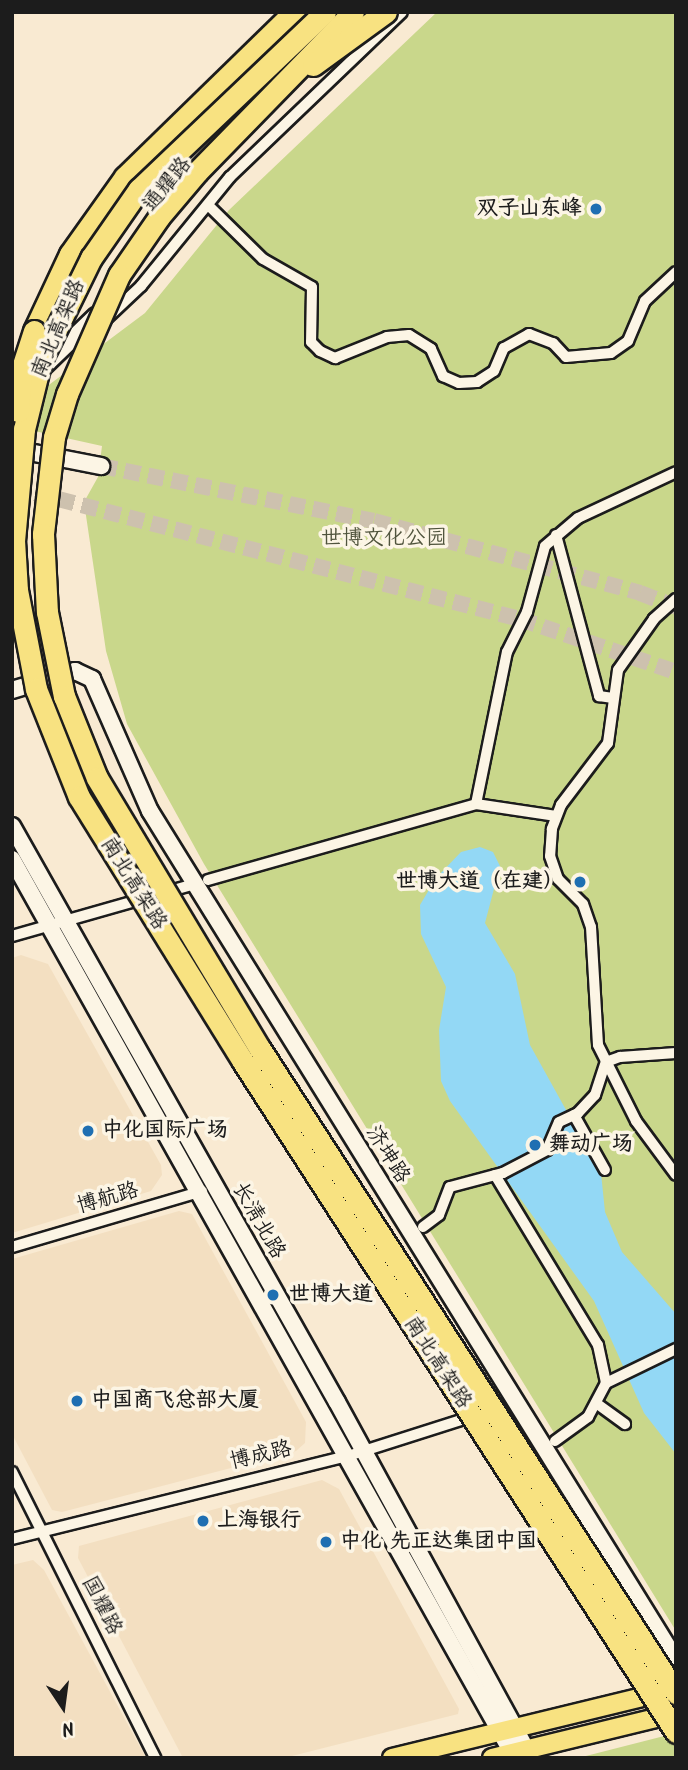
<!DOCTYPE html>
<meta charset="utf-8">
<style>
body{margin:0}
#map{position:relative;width:688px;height:1770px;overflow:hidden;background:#f9ead2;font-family:Kalam,"LXGW WenKai TC",sans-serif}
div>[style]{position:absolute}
.built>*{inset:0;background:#f3dfc1}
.green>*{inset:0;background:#c9d78b}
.water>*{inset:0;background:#93d8f5}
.secondary-tunnel>*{height:16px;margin-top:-8px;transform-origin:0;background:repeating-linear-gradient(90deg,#cdc1ae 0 16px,transparent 0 24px)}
.roads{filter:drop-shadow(2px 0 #1c1c1c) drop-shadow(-2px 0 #1c1c1c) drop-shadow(0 2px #1c1c1c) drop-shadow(0 -2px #1c1c1c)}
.street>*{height:10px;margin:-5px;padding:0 5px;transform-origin:5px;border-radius:5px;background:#fcf5e5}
.secondary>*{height:16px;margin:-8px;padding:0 8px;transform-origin:8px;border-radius:8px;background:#fcf5e5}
.primary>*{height:18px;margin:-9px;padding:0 9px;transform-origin:9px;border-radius:9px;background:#f8e281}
.highway>*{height:21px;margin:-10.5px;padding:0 10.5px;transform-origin:10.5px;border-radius:10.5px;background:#f8e281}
.bridges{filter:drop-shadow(2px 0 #1c1c1c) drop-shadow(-2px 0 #1c1c1c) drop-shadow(0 2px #1c1c1c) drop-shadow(0 -2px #1c1c1c)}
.highway-bridge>*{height:21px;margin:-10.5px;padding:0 10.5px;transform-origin:10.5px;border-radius:10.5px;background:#f8e281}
.dots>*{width:19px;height:19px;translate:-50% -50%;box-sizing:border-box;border:4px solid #fcf5e5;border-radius:50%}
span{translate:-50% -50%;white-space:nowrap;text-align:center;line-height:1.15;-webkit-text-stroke:7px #fcf5e5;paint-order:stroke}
.street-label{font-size:21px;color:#1c1c1c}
.poi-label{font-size:21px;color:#1c1c1c;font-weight:700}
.right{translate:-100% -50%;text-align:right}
.left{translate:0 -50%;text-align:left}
.park-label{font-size:21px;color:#50543d}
.frame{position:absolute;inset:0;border:14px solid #1c1c1c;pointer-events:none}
.north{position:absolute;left:28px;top:1672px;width:70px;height:70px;-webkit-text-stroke:5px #fcf5e5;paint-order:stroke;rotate:167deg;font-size:19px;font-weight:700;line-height:28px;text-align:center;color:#1c1c1c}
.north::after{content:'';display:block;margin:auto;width:24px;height:32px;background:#1c1c1c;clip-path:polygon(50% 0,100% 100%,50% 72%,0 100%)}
</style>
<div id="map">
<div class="built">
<div style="clip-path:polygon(21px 955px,48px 964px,161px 1165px,162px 1175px,151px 1191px,12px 1233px,12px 958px)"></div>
<div style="clip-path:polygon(179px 1211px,192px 1214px,306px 1422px,305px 1443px,296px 1451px,62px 1512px,52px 1510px,12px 1434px,12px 1259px)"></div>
<div style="clip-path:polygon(322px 1480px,339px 1489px,459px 1709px,458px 1714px,284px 1758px,183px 1758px,78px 1558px,79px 1546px)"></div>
<div style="clip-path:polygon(33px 1560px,44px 1570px,146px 1758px,12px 1758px,12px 1565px)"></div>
</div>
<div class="green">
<div style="clip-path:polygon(437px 12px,676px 12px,676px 1631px,204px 864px,127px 724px,106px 651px,84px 502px,98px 477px,102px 446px,12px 426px,14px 411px,145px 313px,229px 210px)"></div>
<div style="clip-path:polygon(676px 1733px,676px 1758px,578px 1758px)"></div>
</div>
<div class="water">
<div style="clip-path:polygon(480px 847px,493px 852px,500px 866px,485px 923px,515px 974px,530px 1045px,601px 1173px,605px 1212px,622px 1252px,676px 1314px,676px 1454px,644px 1413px,594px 1301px,450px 1101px,441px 1081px,439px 1030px,446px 987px,421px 934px,420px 905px,436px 878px,461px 852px)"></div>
</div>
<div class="secondary-tunnel">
<div style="left:101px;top:466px;width:278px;rotate:11.4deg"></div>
<div style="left:374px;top:521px;width:276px;rotate:15.1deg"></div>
<div style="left:640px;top:593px;width:39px;rotate:21deg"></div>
<div style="left:12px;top:487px;width:525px;rotate:14.57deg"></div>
<div style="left:520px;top:619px;width:165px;rotate:18.8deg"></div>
</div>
<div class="roads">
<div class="street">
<div style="left:208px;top:205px;width:77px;rotate:44.5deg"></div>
<div style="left:263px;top:259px;width:56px;rotate:29.7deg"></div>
<div style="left:312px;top:287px;width:55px;rotate:91deg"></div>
<div style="left:311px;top:342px;width:13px;rotate:45deg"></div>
<div style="left:320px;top:351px;width:17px;rotate:25deg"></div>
<div style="left:335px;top:358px;width:56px;rotate:-22deg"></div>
<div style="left:387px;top:337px;width:22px;rotate:-5deg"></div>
<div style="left:409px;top:335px;width:26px;rotate:32deg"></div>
<div style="left:431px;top:349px;width:30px;rotate:66deg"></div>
<div style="left:443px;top:376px;width:17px;rotate:24deg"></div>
<div style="left:459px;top:383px;width:18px;rotate:-3deg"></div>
<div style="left:477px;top:382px;width:20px;rotate:-33deg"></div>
<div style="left:494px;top:371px;width:25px;rotate:-67deg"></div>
<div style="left:504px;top:348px;width:29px;rotate:-29deg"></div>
<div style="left:529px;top:334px;width:26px;rotate:21deg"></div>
<div style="left:553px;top:343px;width:19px;rotate:47deg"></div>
<div style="left:566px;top:357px;width:45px;rotate:-5.1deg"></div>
<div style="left:611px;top:353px;width:21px;rotate:-35deg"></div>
<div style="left:628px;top:341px;width:43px;rotate:-67deg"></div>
<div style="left:645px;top:301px;width:42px;rotate:-43.1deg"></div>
<div style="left:107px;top:318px;width:47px;rotate:-43.3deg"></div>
<div style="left:141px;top:286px;width:141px;rotate:-50.8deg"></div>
<div style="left:230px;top:177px;width:238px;rotate:-43.8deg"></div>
<div style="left:556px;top:535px;width:167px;rotate:75deg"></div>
<div style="left:599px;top:696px;width:14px;rotate:8deg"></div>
<div style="left:676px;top:599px;width:30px;rotate:138deg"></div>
<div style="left:654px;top:619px;width:62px;rotate:125.2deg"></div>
<div style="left:618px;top:670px;width:74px;rotate:97.8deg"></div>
<div style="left:608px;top:743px;width:78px;rotate:127.2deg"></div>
<div style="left:561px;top:805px;width:26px;rotate:111deg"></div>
<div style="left:552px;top:829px;width:27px;rotate:94deg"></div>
<div style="left:550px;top:856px;width:24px;rotate:71deg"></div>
<div style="left:558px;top:879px;width:35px;rotate:45deg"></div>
<div style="left:583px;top:904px;width:24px;rotate:71deg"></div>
<div style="left:591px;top:927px;width:118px;rotate:86.6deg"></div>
<div style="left:598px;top:1045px;width:85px;rotate:63.4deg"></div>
<div style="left:636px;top:1121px;width:67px;rotate:53.5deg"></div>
<div style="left:476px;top:804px;width:155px;rotate:-78.5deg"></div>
<div style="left:507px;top:652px;width:45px;rotate:-63.4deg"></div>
<div style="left:527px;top:612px;width:68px;rotate:-74.7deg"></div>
<div style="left:545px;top:546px;width:43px;rotate:-40.3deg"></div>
<div style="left:578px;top:518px;width:108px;rotate:-25.1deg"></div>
<div style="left:208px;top:880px;width:279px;rotate:-15.8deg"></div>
<div style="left:476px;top:804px;width:81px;rotate:8.5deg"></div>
<div style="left:12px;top:936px;width:190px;rotate:-15.9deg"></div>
<div style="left:574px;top:1115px;width:63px;rotate:60.6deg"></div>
<div style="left:495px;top:1175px;width:199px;rotate:58.8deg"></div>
<div style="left:598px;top:1345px;width:39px;rotate:78deg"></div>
<div style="left:423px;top:1227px;width:20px;rotate:-37deg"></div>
<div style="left:439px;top:1215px;width:30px;rotate:-69deg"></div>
<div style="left:450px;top:1187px;width:55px;rotate:-14.8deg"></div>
<div style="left:503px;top:1173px;width:50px;rotate:-27.6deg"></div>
<div style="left:547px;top:1150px;width:30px;rotate:-67deg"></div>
<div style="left:559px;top:1122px;width:21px;rotate:-25deg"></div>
<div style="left:578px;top:1113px;width:25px;rotate:-47deg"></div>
<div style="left:595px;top:1095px;width:35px;rotate:-72deg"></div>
<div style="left:606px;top:1062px;width:15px;rotate:-20deg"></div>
<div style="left:620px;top:1057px;width:56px;rotate:-4.1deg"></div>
<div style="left:12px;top:1247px;width:198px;rotate:-16.4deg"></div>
<div style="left:596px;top:1403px;width:36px;rotate:36deg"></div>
<div style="left:555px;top:1441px;width:41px;rotate:-36deg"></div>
<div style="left:588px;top:1417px;width:38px;rotate:-62deg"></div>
<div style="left:606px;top:1383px;width:78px;rotate:-25.9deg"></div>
<div style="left:12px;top:1472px;width:320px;rotate:63.4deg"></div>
<div style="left:12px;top:1539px;width:346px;rotate:-13.9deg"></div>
<div style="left:348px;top:1456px;width:131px;rotate:-17.7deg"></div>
</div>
<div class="secondary">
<div style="left:287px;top:32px;width:30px;rotate:-42deg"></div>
<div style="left:37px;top:373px;width:82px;rotate:-44deg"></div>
<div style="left:14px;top:449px;width:89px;rotate:11.1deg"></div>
<div style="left:12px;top:690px;width:66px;rotate:-16.8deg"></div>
<div style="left:75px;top:671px;width:19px;rotate:25deg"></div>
<div style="left:92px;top:679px;width:144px;rotate:66.3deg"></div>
<div style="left:150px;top:811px;width:999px;rotate:58.22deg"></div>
<div style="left:12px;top:826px;width:661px;rotate:60.57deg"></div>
<div style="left:337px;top:1402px;width:395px;rotate:61.4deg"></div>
<div style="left:12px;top:859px;width:1024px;rotate:60.78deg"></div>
</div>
<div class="primary">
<div style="left:392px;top:1758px;width:278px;rotate:-13.7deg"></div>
<div style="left:492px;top:1758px;width:189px;rotate:-13.7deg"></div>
</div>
<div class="highway">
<div style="left:34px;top:331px;width:85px;rotate:-64.9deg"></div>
<div style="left:70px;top:254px;width:95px;rotate:-54.5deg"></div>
<div style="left:125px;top:177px;width:236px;rotate:-44.3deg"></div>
</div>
</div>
<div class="bridges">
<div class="highway-bridge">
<div style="left:325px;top:12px;width:257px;rotate:136.4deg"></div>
<div style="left:139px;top:189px;width:84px;rotate:124.8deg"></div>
<div style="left:91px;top:258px;width:114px;rotate:116.1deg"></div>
<div style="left:41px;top:360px;width:71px;rotate:103.8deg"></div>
<div style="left:24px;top:429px;width:111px;rotate:95.1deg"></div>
<div style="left:14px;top:540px;width:50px;rotate:86.6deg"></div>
<div style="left:17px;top:590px;width:101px;rotate:79.1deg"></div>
<div style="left:36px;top:689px;width:116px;rotate:68.3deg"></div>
<div style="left:79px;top:797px;width:309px;rotate:58.2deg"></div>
<div style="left:242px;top:1060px;width:800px;rotate:57.14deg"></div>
<div style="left:353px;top:12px;width:223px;rotate:134.3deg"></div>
<div style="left:197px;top:172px;width:59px;rotate:130.2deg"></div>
<div style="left:159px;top:217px;width:70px;rotate:124.6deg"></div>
<div style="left:119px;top:275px;width:130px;rotate:113.6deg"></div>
<div style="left:67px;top:394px;width:45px;rotate:106.8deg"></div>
<div style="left:54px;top:437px;width:98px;rotate:96.5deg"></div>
<div style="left:43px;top:534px;width:78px;rotate:87.1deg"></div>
<div style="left:47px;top:612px;width:86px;rotate:78.6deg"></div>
<div style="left:64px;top:696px;width:88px;rotate:68.1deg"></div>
<div style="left:97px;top:778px;width:316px;rotate:59deg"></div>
<div style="left:260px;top:1049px;width:767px;rotate:57.14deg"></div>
<div style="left:313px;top:65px;width:90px;rotate:-36deg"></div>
<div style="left:18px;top:411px;width:40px;rotate:-85.7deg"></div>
<div style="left:21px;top:371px;width:42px;rotate:-72deg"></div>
</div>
</div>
<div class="dots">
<div style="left:596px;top:209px;background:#1f6fb2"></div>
<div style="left:580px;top:882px;background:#1f6fb2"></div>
<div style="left:88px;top:1131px;background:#1f6fb2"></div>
<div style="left:535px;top:1145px;background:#1f6fb2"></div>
<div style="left:273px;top:1295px;background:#1f6fb2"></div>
<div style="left:77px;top:1401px;background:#1f6fb2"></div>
<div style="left:203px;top:1521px;background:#1f6fb2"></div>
<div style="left:326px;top:1542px;background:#1f6fb2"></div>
</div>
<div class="street-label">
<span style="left:168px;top:185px;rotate:-51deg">通耀路</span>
<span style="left:59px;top:329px;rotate:-67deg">南北高架路</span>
<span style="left:133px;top:884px;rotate:58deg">南北高架路</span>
<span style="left:387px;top:1155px;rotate:58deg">济坤路</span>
<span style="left:108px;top:1199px;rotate:-16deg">博航路</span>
<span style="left:258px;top:1221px;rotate:60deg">长清北路</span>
<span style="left:437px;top:1363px;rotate:57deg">南北高架路</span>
<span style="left:261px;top:1456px;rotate:-13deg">博成路</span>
<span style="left:101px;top:1606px;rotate:63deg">国耀路</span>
</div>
<div class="poi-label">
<span class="right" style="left:582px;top:209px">双子山东峰</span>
<span class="right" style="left:564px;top:882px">世博大道（在建）</span>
<span class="left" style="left:102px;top:1131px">中化国际广场</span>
<span class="left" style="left:549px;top:1145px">舞动广场</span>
<span class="left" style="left:289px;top:1295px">世博大道</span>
<span class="left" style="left:91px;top:1401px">中国商飞总部大厦</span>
<span class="left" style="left:217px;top:1521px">上海银行</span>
<span class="left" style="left:340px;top:1542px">中化 先正达集团中国</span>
</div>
<div class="park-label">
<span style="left:384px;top:539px">世博文化公园</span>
</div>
<div class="frame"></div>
<div class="north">N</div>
</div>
